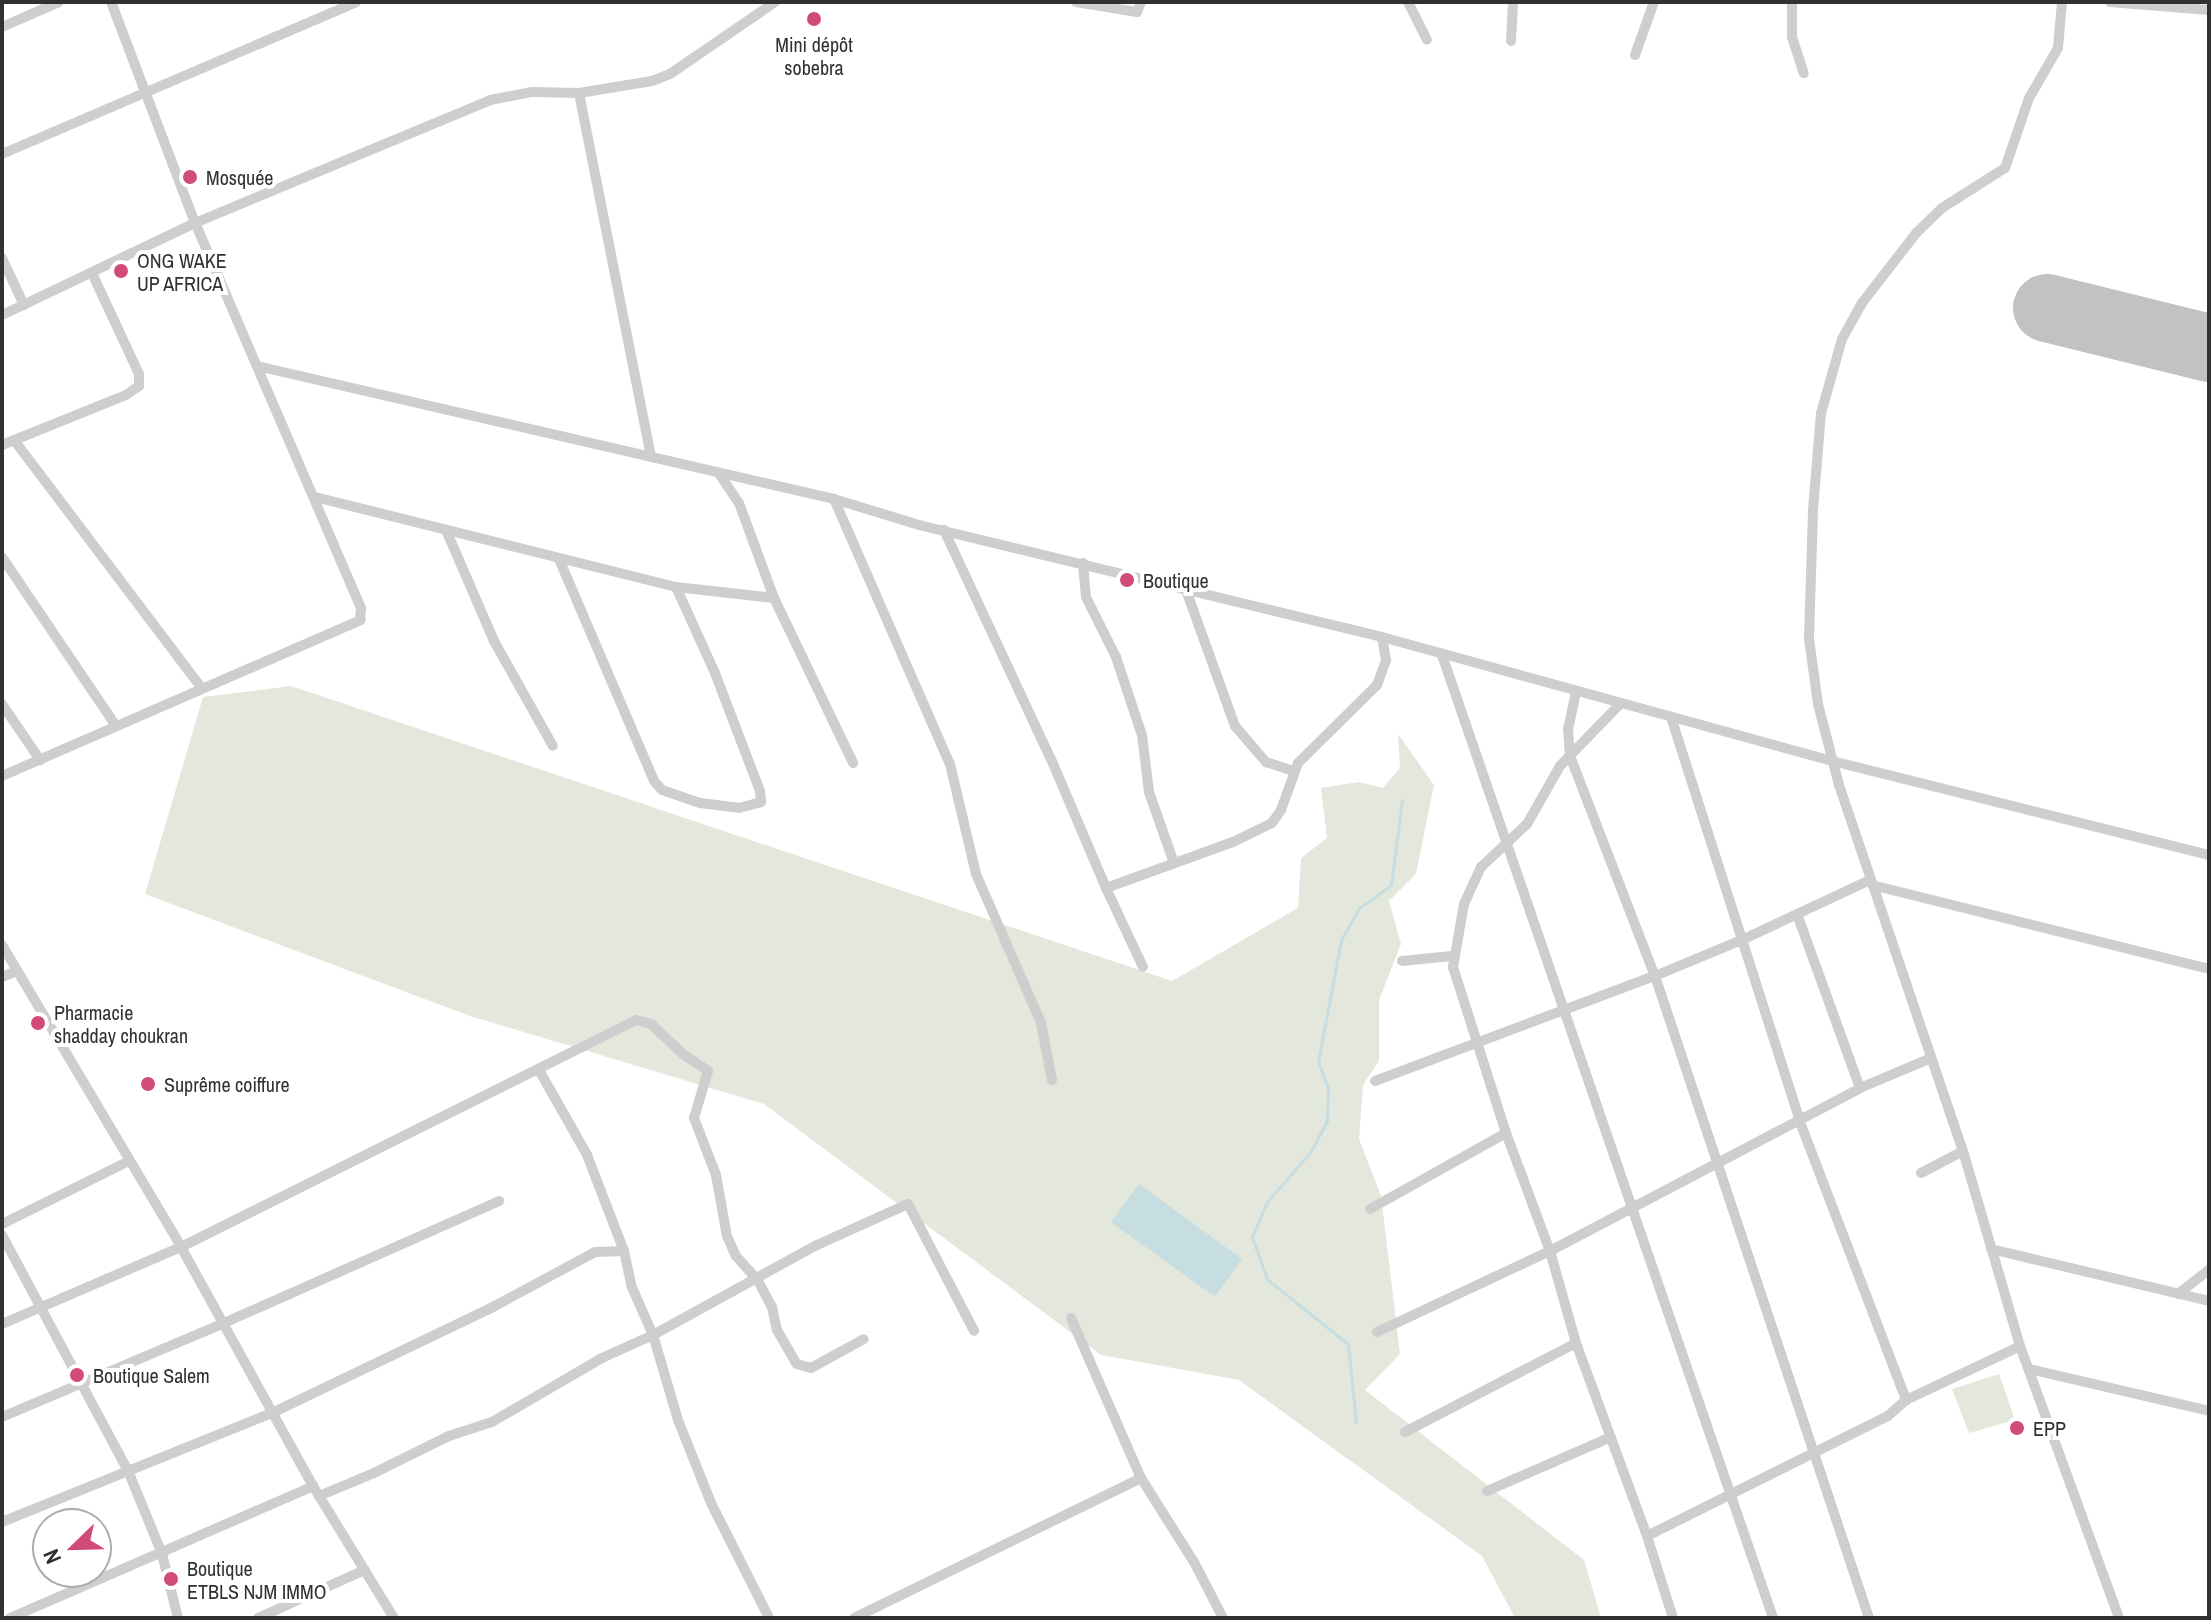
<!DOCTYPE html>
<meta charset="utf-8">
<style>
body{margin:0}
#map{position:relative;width:2211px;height:1620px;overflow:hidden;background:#fff;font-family:"Archivo Narrow",sans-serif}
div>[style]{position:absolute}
.green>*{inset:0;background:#e4e7dc}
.water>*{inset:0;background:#c6dee1}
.stream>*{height:3px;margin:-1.5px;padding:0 1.5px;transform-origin:1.5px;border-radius:1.5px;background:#c6dee1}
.runway>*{height:68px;margin:-34px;padding:0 34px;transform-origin:34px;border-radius:34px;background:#c2c2c2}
.street>*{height:10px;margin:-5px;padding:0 5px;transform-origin:5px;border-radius:5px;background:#cecece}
.dots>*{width:22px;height:22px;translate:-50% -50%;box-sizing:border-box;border:4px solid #fff;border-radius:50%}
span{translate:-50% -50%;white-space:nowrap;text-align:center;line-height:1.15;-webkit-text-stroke:8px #fff;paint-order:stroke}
.poi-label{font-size:20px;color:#313131}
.left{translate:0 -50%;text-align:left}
.frame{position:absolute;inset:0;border:4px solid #313131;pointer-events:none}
.north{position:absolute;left:32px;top:1508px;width:80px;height:80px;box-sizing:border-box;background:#fff;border:2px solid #adadad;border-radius:50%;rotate:247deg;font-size:22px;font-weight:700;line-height:32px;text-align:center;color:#313131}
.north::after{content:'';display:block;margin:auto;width:28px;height:36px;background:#d14b77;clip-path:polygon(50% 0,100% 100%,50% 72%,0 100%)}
</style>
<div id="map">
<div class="green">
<div style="clip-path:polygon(291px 686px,1172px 981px,1298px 908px,1301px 858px,1327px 838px,1321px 788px,1359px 782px,1383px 788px,1400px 768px,1398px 734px,1434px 785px,1416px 874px,1389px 901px,1401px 944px,1379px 1000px,1379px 1061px,1363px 1085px,1359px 1139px,1381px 1196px,1400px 1354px,1365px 1390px,1584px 1560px,1601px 1618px,1515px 1618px,1482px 1556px,1239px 1380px,1101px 1355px,764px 1104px,470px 1016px,145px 894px,203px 697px)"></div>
<div style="clip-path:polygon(1999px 1374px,2015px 1420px,1969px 1433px,1952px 1389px)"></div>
</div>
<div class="water">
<div style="clip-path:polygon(1139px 1184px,1242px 1259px,1215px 1297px,1111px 1222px)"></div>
</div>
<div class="stream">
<div style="left:1356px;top:1422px;width:78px;rotate:-95.9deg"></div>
<div style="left:1348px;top:1344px;width:104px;rotate:-141.3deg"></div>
<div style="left:1267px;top:1279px;width:45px;rotate:-109.7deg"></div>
<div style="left:1252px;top:1237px;width:38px;rotate:-67deg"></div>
<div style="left:1267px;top:1202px;width:67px;rotate:-49.2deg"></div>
<div style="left:1311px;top:1151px;width:34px;rotate:-62deg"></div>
<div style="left:1327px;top:1121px;width:33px;rotate:-88deg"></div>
<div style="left:1328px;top:1088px;width:28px;rotate:-111deg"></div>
<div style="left:1318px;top:1062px;width:124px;rotate:-79.3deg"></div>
<div style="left:1341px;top:940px;width:35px;rotate:-61deg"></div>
<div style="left:1358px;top:909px;width:41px;rotate:-36deg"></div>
<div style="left:1391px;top:885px;width:86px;rotate:-82.6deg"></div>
</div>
<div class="runway">
<div style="left:2047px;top:308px;width:167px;rotate:13.9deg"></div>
</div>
<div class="street">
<div style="left:1076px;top:2px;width:62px;rotate:9.3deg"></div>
<div style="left:1137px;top:12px;width:11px;rotate:-68deg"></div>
<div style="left:1408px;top:2px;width:42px;rotate:63.4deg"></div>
<div style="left:1792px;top:2px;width:35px;rotate:90deg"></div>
<div style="left:1792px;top:37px;width:38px;rotate:72deg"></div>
<div style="left:2062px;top:2px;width:46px;rotate:95deg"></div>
<div style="left:2058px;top:48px;width:58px;rotate:120.1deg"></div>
<div style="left:2029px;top:98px;width:74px;rotate:108.9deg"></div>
<div style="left:2005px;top:168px;width:75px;rotate:147.6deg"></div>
<div style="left:1942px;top:208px;width:35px;rotate:136deg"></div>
<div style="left:1917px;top:232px;width:90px;rotate:127.8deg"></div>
<div style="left:1862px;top:303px;width:41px;rotate:119.1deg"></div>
<div style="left:1842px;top:339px;width:77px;rotate:105.8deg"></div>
<div style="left:1821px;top:413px;width:98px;rotate:94.7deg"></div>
<div style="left:1813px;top:511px;width:128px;rotate:91.8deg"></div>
<div style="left:1809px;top:639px;width:66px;rotate:82.1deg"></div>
<div style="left:1818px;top:704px;width:84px;rotate:75.5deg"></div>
<div style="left:1839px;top:785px;width:386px;rotate:71.3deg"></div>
<div style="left:1963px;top:1151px;width:203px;rotate:73.7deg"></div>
<div style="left:2020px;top:1346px;width:289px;rotate:70deg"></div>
<div style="left:2110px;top:2px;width:99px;rotate:4.6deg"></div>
<div style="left:2px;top:27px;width:62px;rotate:-23.7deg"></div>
<div style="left:1511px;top:41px;width:39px;rotate:-87deg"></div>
<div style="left:1635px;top:55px;width:56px;rotate:-70.3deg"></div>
<div style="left:579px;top:93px;width:371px;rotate:78.8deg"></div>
<div style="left:2px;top:154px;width:385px;rotate:-23.2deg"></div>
<div style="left:2px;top:258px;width:52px;rotate:64.9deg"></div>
<div style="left:2px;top:315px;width:214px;rotate:-25.5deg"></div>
<div style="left:195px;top:223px;width:320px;rotate:-22.6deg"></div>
<div style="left:490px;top:100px;width:43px;rotate:-10.8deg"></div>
<div style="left:532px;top:92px;width:47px;rotate:1.2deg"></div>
<div style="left:579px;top:93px;width:74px;rotate:-9.3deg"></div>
<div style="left:652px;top:81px;width:19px;rotate:-21deg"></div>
<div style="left:670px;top:74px;width:127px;rotate:-34.4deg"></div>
<div style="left:257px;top:366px;width:592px;rotate:12.98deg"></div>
<div style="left:834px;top:499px;width:89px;rotate:17deg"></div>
<div style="left:919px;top:525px;width:476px;rotate:13.6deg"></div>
<div style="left:1382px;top:637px;width:467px;rotate:15.4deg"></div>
<div style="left:1832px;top:761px;width:389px;rotate:14deg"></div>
<div style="left:14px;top:440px;width:310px;rotate:52.9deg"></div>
<div style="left:2px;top:445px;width:134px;rotate:-22deg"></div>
<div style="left:126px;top:395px;width:16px;rotate:-35deg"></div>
<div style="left:139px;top:386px;width:12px;rotate:-90deg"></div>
<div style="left:139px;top:374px;width:111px;rotate:-115deg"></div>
<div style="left:720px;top:475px;width:34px;rotate:56deg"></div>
<div style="left:739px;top:503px;width:101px;rotate:69.8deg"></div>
<div style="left:774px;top:598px;width:183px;rotate:64.4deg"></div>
<div style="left:315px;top:497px;width:372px;rotate:14deg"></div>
<div style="left:676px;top:587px;width:99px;rotate:6.4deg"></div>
<div style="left:834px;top:499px;width:289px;rotate:66.4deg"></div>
<div style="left:950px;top:764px;width:113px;rotate:76.7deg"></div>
<div style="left:976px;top:874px;width:163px;rotate:66.4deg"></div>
<div style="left:1041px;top:1023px;width:58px;rotate:79.1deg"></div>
<div style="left:446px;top:530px;width:121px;rotate:66.6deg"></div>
<div style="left:494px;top:641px;width:120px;rotate:60.7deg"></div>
<div style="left:944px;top:530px;width:253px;rotate:65deg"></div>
<div style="left:1051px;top:759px;width:140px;rotate:66.9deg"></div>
<div style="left:1106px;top:888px;width:135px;rotate:-19.9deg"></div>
<div style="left:1233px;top:842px;width:43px;rotate:-26deg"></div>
<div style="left:1272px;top:823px;width:16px;rotate:-55deg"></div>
<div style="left:1281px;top:810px;width:50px;rotate:-70.1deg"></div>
<div style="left:1298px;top:763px;width:111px;rotate:-44.6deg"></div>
<div style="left:1377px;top:685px;width:27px;rotate:-70deg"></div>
<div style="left:1386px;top:660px;width:23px;rotate:-100deg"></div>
<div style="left:2px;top:557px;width:204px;rotate:56deg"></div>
<div style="left:559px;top:559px;width:241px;rotate:66.8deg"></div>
<div style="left:654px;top:781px;width:12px;rotate:48deg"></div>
<div style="left:662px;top:790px;width:40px;rotate:18.9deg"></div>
<div style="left:700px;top:803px;width:39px;rotate:7deg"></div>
<div style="left:739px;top:808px;width:23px;rotate:-15deg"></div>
<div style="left:761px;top:802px;width:11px;rotate:-95deg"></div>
<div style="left:760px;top:791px;width:126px;rotate:-110.9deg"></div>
<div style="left:715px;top:673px;width:94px;rotate:-114.4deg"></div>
<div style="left:1083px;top:563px;width:34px;rotate:85deg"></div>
<div style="left:1086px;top:597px;width:67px;rotate:63.4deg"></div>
<div style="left:1116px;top:657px;width:82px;rotate:71.6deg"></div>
<div style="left:1142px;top:735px;width:57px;rotate:83deg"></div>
<div style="left:1149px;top:792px;width:75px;rotate:70.6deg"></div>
<div style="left:1186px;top:590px;width:145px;rotate:70.2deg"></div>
<div style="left:1235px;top:726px;width:48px;rotate:49.3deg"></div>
<div style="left:1266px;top:762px;width:28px;rotate:18deg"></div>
<div style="left:1442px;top:655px;width:1018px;rotate:71.03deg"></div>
<div style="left:1576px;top:692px;width:38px;rotate:102deg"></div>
<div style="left:1568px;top:729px;width:27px;rotate:86deg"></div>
<div style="left:1570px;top:756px;width:236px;rotate:68.9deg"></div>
<div style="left:1655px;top:976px;width:677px;rotate:71.57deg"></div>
<div style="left:2px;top:704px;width:68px;rotate:55.8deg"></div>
<div style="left:1620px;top:704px;width:86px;rotate:134.1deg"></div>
<div style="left:1560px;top:766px;width:67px;rotate:119.6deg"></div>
<div style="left:1527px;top:824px;width:63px;rotate:136.9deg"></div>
<div style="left:1481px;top:867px;width:41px;rotate:114.7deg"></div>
<div style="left:1464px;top:904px;width:64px;rotate:99.9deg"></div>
<div style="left:1453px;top:967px;width:174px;rotate:72.3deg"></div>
<div style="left:1506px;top:1133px;width:126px;rotate:69.6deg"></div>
<div style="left:1550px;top:1251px;width:96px;rotate:74.2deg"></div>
<div style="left:1576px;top:1343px;width:206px;rotate:69.8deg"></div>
<div style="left:1647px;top:1536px;width:86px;rotate:72.4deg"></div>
<div style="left:1671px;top:717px;width:425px;rotate:72.3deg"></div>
<div style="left:1800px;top:1122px;width:298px;rotate:69.1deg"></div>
<div style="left:2px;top:776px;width:391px;rotate:-23.5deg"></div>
<div style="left:360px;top:620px;width:12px;rotate:-85deg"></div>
<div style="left:361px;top:608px;width:419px;rotate:-113.3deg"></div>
<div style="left:195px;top:223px;width:236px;rotate:-110.8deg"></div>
<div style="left:1872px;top:885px;width:347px;rotate:14deg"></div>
<div style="left:1106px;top:888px;width:87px;rotate:64.9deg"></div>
<div style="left:1797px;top:914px;width:185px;rotate:70.1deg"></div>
<div style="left:2px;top:945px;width:351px;rotate:59.3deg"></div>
<div style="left:181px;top:1247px;width:273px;rotate:61.1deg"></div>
<div style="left:313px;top:1486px;width:155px;rotate:58.5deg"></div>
<div style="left:1402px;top:961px;width:50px;rotate:-5.7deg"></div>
<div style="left:2px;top:977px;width:16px;rotate:-22deg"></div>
<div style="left:539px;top:1070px;width:98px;rotate:60.5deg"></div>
<div style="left:587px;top:1155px;width:103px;rotate:68.9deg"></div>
<div style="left:624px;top:1251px;width:35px;rotate:78deg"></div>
<div style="left:631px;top:1285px;width:55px;rotate:66.3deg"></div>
<div style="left:653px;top:1335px;width:89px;rotate:73.6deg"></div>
<div style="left:678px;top:1420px;width:89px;rotate:68.3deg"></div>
<div style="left:711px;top:1503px;width:129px;rotate:63.2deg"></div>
<div style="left:1375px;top:1081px;width:299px;rotate:-20.6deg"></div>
<div style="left:1655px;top:976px;width:96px;rotate:-22.6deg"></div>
<div style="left:1744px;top:939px;width:139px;rotate:-25.1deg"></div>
<div style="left:1921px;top:1173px;width:47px;rotate:-27.6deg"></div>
<div style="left:1370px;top:1209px;width:156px;rotate:-29.2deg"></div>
<div style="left:2px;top:1224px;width:142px;rotate:-26.4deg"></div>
<div style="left:2px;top:1235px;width:270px;rotate:61.9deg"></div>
<div style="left:129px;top:1473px;width:87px;rotate:67.8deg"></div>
<div style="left:162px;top:1554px;width:66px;rotate:76deg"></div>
<div style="left:1991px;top:1249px;width:224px;rotate:13.4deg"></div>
<div style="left:2178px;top:1294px;width:39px;rotate:-38deg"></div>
<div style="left:1071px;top:1318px;width:175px;rotate:66.4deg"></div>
<div style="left:2px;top:1324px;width:195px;rotate:-23.3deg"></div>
<div style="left:181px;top:1247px;width:508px;rotate:-26.51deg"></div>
<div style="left:636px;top:1020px;width:16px;rotate:15deg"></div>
<div style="left:651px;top:1024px;width:44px;rotate:43.2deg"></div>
<div style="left:683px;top:1054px;width:30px;rotate:34deg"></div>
<div style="left:708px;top:1071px;width:49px;rotate:106.6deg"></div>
<div style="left:694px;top:1118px;width:61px;rotate:68.9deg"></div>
<div style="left:716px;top:1175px;width:62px;rotate:79.8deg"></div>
<div style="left:727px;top:1236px;width:22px;rotate:66deg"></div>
<div style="left:736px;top:1256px;width:31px;rotate:48deg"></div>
<div style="left:757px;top:1279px;width:32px;rotate:62deg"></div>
<div style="left:772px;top:1307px;width:24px;rotate:78deg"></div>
<div style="left:777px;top:1330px;width:39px;rotate:60deg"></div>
<div style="left:797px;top:1364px;width:15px;rotate:16deg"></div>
<div style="left:811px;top:1368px;width:60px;rotate:-28.7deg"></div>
<div style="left:1377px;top:1332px;width:191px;rotate:-25.1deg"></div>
<div style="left:1550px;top:1251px;width:350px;rotate:-27.7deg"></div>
<div style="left:1860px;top:1088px;width:77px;rotate:-22.9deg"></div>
<div style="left:2029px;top:1369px;width:185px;rotate:13.1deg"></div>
<div style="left:2px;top:1417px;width:241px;rotate:-22.9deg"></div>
<div style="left:224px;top:1323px;width:301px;rotate:-23.9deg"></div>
<div style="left:1405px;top:1432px;width:193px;rotate:-27.5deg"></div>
<div style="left:1487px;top:1491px;width:135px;rotate:-23.5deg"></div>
<div style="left:319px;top:1496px;width:60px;rotate:-22.7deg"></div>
<div style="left:374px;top:1473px;width:84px;rotate:-26.3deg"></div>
<div style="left:449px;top:1436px;width:45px;rotate:-18deg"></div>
<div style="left:492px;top:1422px;width:127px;rotate:-30.2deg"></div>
<div style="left:602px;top:1358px;width:56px;rotate:-24.3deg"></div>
<div style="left:653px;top:1335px;width:187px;rotate:-28.8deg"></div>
<div style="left:817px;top:1245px;width:100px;rotate:-24.3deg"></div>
<div style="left:908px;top:1204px;width:143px;rotate:62.5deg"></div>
<div style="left:2px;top:1522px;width:293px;rotate:-22deg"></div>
<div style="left:274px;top:1412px;width:241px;rotate:-25.6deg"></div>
<div style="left:491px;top:1308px;width:118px;rotate:-28.3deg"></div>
<div style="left:595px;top:1252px;width:29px;rotate:-2deg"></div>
<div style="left:1647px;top:1536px;width:269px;rotate:-26.5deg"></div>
<div style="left:1888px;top:1416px;width:24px;rotate:-42deg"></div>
<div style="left:1906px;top:1400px;width:126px;rotate:-25.3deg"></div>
<div style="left:10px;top:1618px;width:331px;rotate:-23.5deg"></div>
<div style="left:258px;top:1618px;width:117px;rotate:-24.2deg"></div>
<div style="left:854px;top:1618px;width:319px;rotate:-26deg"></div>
<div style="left:1141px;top:1478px;width:99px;rotate:57.8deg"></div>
<div style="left:1194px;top:1562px;width:63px;rotate:62.6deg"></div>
</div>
<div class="dots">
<div style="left:814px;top:19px;background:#d14b77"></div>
<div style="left:190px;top:177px;background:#d14b77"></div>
<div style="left:121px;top:271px;background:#d14b77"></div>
<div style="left:1127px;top:580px;background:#d14b77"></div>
<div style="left:38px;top:1023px;background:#d14b77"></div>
<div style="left:148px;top:1084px;background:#d14b77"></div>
<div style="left:77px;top:1375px;background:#d14b77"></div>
<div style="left:2017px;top:1428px;background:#d14b77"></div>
<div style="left:171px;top:1579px;background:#d14b77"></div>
</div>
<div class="poi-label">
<span style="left:814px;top:56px">Mini dépôt<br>sobebra</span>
<span class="left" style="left:206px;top:177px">Mosquée</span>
<span class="left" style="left:137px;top:272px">ONG WAKE<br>UP AFRICA</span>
<span class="left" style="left:1143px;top:580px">Boutique</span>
<span class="left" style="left:54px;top:1024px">Pharmacie<br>shadday choukran</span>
<span class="left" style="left:164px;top:1084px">Suprême coiffure</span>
<span class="left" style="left:93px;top:1375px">Boutique Salem</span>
<span class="left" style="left:2033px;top:1428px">EPP</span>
<span class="left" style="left:187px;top:1580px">Boutique<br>ETBLS NJM IMMO</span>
</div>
<div class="frame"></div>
<div class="north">N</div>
</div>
